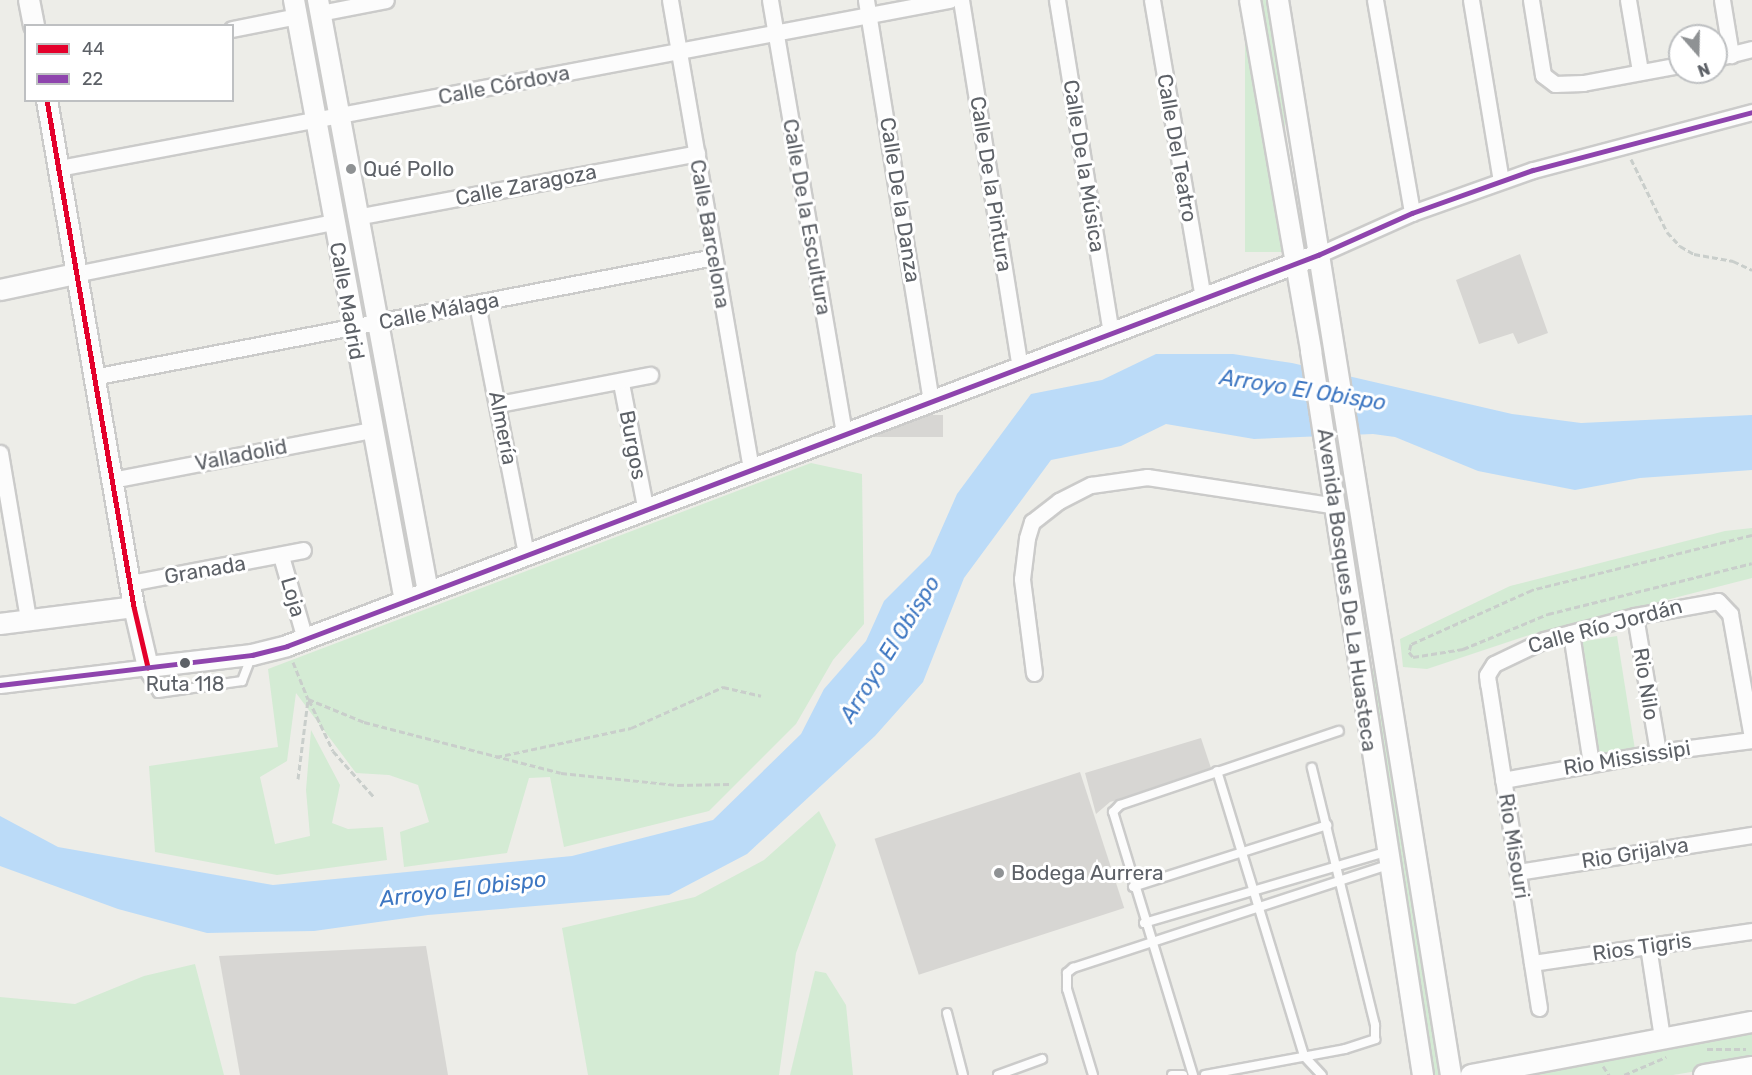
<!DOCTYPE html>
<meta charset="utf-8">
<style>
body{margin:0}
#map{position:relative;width:1752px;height:1075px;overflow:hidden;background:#edede8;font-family:Rubik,sans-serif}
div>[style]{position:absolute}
.green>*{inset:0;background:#d4ebd4;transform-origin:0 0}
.water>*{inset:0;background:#bbdbf8}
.building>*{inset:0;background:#d7d6d3;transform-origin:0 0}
.path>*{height:3px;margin-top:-1.5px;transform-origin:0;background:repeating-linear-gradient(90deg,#c9cecb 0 6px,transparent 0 9px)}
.roads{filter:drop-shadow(2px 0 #cbcbca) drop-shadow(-2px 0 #cbcbca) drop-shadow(0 2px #cbcbca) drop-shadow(0 -2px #cbcbca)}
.service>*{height:8px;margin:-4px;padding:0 4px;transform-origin:4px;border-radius:4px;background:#fcfcfc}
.minor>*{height:15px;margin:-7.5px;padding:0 7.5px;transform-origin:7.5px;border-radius:7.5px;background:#fcfcfc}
.tertiary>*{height:20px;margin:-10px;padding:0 10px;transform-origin:10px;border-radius:10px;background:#fcfcfc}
.bus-1>*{height:4.5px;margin:-2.25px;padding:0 2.25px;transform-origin:2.25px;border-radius:2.25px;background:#e4002b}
.bus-2>*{height:4.5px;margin:-2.25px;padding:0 2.25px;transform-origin:2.25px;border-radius:2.25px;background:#8e44ad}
.dots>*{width:16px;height:16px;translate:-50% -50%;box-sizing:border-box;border:3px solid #fff;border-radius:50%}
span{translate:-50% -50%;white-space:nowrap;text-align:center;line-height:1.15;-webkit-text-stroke:6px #fff;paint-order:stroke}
.bus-label{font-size:20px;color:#5d6167}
.street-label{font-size:21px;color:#5d6167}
.poi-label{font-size:21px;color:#5d6167}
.left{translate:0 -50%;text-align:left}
.water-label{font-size:22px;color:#3e77c2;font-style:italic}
.legend{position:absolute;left:24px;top:24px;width:210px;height:78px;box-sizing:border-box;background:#fff;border:2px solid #bec0c2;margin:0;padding:8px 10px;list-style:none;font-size:18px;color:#5d6167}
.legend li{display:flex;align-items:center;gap:12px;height:30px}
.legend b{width:30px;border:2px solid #bec0c2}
.north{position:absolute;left:1668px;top:24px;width:60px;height:60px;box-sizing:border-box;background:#fff;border:2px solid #bec0c2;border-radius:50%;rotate:160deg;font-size:16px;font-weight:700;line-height:24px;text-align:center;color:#5d6167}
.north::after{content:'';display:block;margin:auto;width:21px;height:27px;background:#8f9294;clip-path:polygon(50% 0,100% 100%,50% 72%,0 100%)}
</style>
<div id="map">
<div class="green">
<div style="left:1245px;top:0;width:40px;height:252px"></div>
<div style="clip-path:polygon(811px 463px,862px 474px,864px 624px,833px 660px,796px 724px,709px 811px,564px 847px,550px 777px,529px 778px,507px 853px,404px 867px,400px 832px,429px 822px,418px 785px,389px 775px,356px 773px,296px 693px,287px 761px,260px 777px,275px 844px,310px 836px,306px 790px,311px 730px,340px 785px,332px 823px,348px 829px,383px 827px,387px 860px,277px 875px,155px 852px,149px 766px,278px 747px,268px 669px)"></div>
<div style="clip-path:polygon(1752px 528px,1752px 578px,1526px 636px,1427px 669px,1403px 667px,1400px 639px,1510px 586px,1725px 531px)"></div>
<div style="left:1617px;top:636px;width:118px;height:43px;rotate:81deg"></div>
<div style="left:1396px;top:666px;width:414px;height:40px;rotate:81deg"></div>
<div style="clip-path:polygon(819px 811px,836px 845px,796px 953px,779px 1075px,588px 1075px,562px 928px,695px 897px,764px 860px)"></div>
<div style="clip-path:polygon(195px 964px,224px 1075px,0 1075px,0 997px,75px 1004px,144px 976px)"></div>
<div style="clip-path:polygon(815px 971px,826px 973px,846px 1005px,853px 1075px,790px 1075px)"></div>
<div style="clip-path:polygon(1752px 1029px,1752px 1062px,1673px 1075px,1464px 1075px)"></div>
</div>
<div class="water">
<div style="clip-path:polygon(1156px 354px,1233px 354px,1292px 363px,1512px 414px,1581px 423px,1752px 415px,1752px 470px,1640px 478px,1575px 490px,1478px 471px,1395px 437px,1373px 434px,1254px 439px,1166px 424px,1121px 446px,1051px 460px,964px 578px,923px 682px,875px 736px,747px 854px,669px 895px,428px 915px,314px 931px,207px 933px,118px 909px,0 866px,0 816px,58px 847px,273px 885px,572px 856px,713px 820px,801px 734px,824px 689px,866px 641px,884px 601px,930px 555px,957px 494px,1031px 394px,1102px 380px)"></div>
</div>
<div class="building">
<div style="clip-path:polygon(1520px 254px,1548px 333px,1518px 344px,1513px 333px,1479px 344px,1456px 280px)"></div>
<div style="left:943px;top:415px;width:22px;height:82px;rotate:90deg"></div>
<div style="clip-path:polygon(1201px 738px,1212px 771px,1110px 802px,1096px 814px,1085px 773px)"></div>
<div style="left:1080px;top:772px;width:143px;height:216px;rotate:72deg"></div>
<div style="clip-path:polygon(426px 946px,448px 1075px,240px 1075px,219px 956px)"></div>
</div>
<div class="path">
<div style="left:1631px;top:159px;width:81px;rotate:63.7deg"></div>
<div style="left:1667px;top:232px;width:19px;rotate:47deg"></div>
<div style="left:1680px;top:246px;width:16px;rotate:30deg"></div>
<div style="left:1694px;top:254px;width:40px;rotate:10deg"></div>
<div style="left:1733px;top:261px;width:21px;rotate:25deg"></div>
<div style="left:1752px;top:535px;width:227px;rotate:166deg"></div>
<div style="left:1532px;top:590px;width:133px;rotate:155.9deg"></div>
<div style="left:1411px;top:644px;width:8px;rotate:104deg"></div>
<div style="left:1409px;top:652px;width:6px;rotate:51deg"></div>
<div style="left:1413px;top:657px;width:51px;rotate:-9.1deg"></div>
<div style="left:1463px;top:649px;width:92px;rotate:-22.4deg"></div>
<div style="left:1548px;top:614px;width:210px;rotate:-14deg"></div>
<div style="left:293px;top:662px;width:40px;rotate:68deg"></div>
<div style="left:308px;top:699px;width:61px;rotate:22.3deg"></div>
<div style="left:364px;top:722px;width:203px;rotate:14.5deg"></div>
<div style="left:561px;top:773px;width:118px;rotate:5.9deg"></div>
<div style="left:678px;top:785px;width:52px;rotate:-1.1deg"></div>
<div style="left:309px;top:700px;width:56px;rotate:64.8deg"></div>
<div style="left:333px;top:751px;width:62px;rotate:48.3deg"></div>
<div style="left:496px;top:757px;width:138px;rotate:-12.1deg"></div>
<div style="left:631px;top:728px;width:101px;rotate:-24deg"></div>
<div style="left:723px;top:687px;width:39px;rotate:13deg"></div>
<div style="left:298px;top:779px;width:80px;rotate:-82.8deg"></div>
<div style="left:1707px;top:1049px;width:39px"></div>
<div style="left:1603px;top:1066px;width:11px;rotate:56deg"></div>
<div style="left:1624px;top:1075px;width:46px;rotate:-23.2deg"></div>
</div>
<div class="roads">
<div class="service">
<div style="left:143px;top:670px;width:27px;rotate:57deg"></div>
<div style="left:158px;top:693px;width:85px;rotate:-8.1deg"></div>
<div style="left:242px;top:681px;width:26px;rotate:-69deg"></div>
<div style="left:1217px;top:771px;width:298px;rotate:73deg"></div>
<div style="left:1304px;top:1056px;width:26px;rotate:47deg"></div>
<div style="left:1133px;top:887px;width:204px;rotate:-17.7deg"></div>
<div style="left:1144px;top:923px;width:252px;rotate:-16.4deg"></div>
<div style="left:947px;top:1013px;width:64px;rotate:75.5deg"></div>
<div style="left:998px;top:1075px;width:47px;rotate:-20deg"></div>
<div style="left:1093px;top:1075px;width:90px;rotate:-106.8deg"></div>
<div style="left:1067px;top:989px;width:16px;rotate:-90deg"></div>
<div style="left:1067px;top:973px;width:8px;rotate:-40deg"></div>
<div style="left:1073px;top:968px;width:331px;rotate:-18.1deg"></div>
<div style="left:1172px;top:1075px;width:11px"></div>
<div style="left:1193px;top:1075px;width:275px;rotate:-106.9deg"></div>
<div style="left:1113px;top:812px;width:10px;rotate:-45deg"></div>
<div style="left:1120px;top:805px;width:231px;rotate:-18.7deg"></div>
<div style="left:1205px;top:1075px;width:142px;rotate:-10.5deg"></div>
<div style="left:1345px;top:1049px;width:32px;rotate:-18deg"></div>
<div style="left:1375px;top:1039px;width:14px;rotate:-90deg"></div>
<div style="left:1375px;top:1025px;width:265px;rotate:-103.8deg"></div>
</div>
<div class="minor">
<div style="left:670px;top:0;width:475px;rotate:80.2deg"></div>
<div style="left:770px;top:0;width:441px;rotate:80.3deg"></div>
<div style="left:866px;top:0;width:405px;rotate:80.8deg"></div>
<div style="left:961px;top:0;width:372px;rotate:80.9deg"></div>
<div style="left:1057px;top:0;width:336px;rotate:80.8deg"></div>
<div style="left:1152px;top:0;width:301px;rotate:80.3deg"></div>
<div style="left:1375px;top:0;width:216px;rotate:80.1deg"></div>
<div style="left:1471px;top:0;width:183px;rotate:80.6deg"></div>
<div style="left:1531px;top:0;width:76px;rotate:80.9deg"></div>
<div style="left:1543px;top:75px;width:15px;rotate:37deg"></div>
<div style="left:1555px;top:84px;width:28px;rotate:-2deg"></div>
<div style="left:1583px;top:83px;width:99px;rotate:-10.5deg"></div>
<div style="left:1628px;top:0;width:72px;rotate:80.4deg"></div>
<div style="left:1722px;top:0;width:56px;rotate:80.7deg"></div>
<div style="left:320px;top:13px;width:67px;rotate:-11.1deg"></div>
<div style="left:232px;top:29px;width:66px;rotate:-11.3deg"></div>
<div style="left:1716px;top:58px;width:37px;rotate:-14deg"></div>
<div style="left:59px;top:168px;width:906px;rotate:-10.69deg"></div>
<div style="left:356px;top:217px;width:347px;rotate:-10.6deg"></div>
<div style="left:1318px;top:255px;width:103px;rotate:-24.1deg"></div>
<div style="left:1412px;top:213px;width:128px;rotate:-19.6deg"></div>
<div style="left:1533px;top:170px;width:227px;rotate:-14.8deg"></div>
<div style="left:75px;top:274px;width:262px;rotate:-11.4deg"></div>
<div style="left:477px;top:304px;width:254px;rotate:78.9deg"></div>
<div style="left:93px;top:377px;width:632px;rotate:-10.94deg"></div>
<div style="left:621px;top:383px;width:126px;rotate:79deg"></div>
<div style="left:499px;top:404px;width:154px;rotate:-10.9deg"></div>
<div style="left:0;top:453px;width:168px;rotate:80.4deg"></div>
<div style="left:112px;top:480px;width:264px;rotate:-10.9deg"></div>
<div style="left:281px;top:556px;width:86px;rotate:73.9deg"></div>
<div style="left:130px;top:583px;width:176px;rotate:-10.8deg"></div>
<div style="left:1635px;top:616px;width:138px;rotate:80.4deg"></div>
<div style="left:1571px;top:633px;width:132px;rotate:81.3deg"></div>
<div style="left:1034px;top:673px;width:95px;rotate:-97.3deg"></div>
<div style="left:1022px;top:579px;width:41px;rotate:-83deg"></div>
<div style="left:1027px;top:538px;width:17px;rotate:-73deg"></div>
<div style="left:1032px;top:522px;width:34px;rotate:-38deg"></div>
<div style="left:1059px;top:501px;width:36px;rotate:-27deg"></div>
<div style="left:1091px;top:485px;width:57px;rotate:-8.1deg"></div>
<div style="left:1147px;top:477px;width:191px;rotate:8.7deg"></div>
<div style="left:0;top:685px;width:149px;rotate:-6.9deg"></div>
<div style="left:1503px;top:780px;width:158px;rotate:-10.2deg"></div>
<div style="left:1658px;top:752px;width:95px;rotate:-7.3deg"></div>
<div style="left:1518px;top:872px;width:237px;rotate:-9deg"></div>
<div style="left:1648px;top:946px;width:92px;rotate:81.3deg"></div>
<div style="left:1532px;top:963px;width:222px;rotate:-8.3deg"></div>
<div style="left:1539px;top:1008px;width:328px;rotate:-98.9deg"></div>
<div style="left:1488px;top:684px;width:9px;rotate:-96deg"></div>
<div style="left:1487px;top:675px;width:13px;rotate:-58deg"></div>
<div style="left:1494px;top:664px;width:55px;rotate:-25.6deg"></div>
<div style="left:1544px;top:640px;width:94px;rotate:-14.8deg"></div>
<div style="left:1635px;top:616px;width:84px;rotate:-10.2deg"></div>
<div style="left:1718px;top:601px;width:18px;rotate:47deg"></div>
<div style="left:1730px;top:614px;width:125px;rotate:79.9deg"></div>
</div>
<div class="tertiary">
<div style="left:29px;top:0;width:26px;rotate:79deg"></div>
<div style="left:294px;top:0;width:611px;rotate:79.54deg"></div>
<div style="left:318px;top:0;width:602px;rotate:79.47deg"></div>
<div style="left:1250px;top:0;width:356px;rotate:80.1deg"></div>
<div style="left:1311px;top:351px;width:733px;rotate:81.21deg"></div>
<div style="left:1278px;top:0;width:1089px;rotate:80.86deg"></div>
<div style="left:47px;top:100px;width:514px;rotate:80.26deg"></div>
<div style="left:134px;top:607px;width:62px;rotate:76.9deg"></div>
<div style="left:148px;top:667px;width:105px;rotate:-6.6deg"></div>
<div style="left:252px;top:655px;width:36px;rotate:-14deg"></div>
<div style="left:287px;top:646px;width:1103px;rotate:-20.77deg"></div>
<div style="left:0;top:290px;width:77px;rotate:-12deg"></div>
<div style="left:0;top:624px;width:135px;rotate:-7.2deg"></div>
<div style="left:1471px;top:1075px;width:286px;rotate:-10.7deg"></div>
<div style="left:1704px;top:1075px;width:49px;rotate:-9.5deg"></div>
</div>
</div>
<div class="bus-1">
<div style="left:47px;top:100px;width:514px;rotate:80.26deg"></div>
<div style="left:134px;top:607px;width:62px;rotate:76.9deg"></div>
</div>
<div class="bus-2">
<div style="left:0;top:685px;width:254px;rotate:-6.8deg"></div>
<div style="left:252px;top:655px;width:36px;rotate:-14deg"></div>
<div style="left:287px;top:646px;width:1103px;rotate:-20.77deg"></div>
<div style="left:1318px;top:255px;width:103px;rotate:-24.1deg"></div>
<div style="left:1412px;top:213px;width:128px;rotate:-19.6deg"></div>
<div style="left:1533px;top:170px;width:227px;rotate:-14.8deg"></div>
</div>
<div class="dots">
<div style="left:351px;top:169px;background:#8f9294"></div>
<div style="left:185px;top:663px;background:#5d6167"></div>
<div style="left:999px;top:873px;background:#8f9294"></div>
</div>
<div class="bus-label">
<span style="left:185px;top:684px">Ruta 118</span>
</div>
<div class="street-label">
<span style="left:504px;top:85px;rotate:-11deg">Calle Córdova</span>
<span style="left:1177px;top:148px;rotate:80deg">Calle Del Teatro</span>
<span style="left:1084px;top:166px;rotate:81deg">Calle De la Música</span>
<span style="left:991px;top:184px;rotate:81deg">Calle De la Pintura</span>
<span style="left:526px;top:185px;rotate:-11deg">Calle Zaragoza</span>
<span style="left:900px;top:200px;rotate:81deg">Calle De la Danza</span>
<span style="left:807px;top:217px;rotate:80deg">Calle De la Escultura</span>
<span style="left:710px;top:234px;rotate:80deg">Calle Barcelona</span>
<span style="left:347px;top:301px;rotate:80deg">Calle Madrid</span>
<span style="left:439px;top:311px;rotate:-11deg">Calle Málaga</span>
<span style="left:503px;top:428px;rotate:79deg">Almería</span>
<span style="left:633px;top:445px;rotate:79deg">Burgos</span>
<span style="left:241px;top:455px;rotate:-11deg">Valladolid</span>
<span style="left:205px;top:570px;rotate:-10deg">Granada</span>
<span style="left:1347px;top:590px;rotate:82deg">Avenida Bosques De La Huasteca</span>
<span style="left:293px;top:597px;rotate:74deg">Loja</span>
<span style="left:1605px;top:626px;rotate:-15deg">Calle Río Jordán</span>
<span style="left:1646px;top:684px;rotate:81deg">Rio Nilo</span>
<span style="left:1627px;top:758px;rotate:-9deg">Rio Mississipi</span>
<span style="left:1514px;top:846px;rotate:81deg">Rio Misouri</span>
<span style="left:1635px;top:853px;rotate:-9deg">Rio Grijalva</span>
<span style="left:1642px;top:947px;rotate:-8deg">Rios Tigris</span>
</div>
<div class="poi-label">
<span class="left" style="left:363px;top:169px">Qué Pollo</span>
<span class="left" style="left:1011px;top:873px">Bodega Aurrera</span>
</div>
<div class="water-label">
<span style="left:1303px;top:390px;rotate:9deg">Arroyo El Obispo</span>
<span style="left:890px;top:649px;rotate:-58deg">Arroyo El Obispo</span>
<span style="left:463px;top:889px;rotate:-7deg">Arroyo El Obispo</span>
</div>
<ul class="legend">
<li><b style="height:8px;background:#e4002b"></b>44</li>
<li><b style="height:8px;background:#8e44ad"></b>22</li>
</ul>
<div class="north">N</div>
</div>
